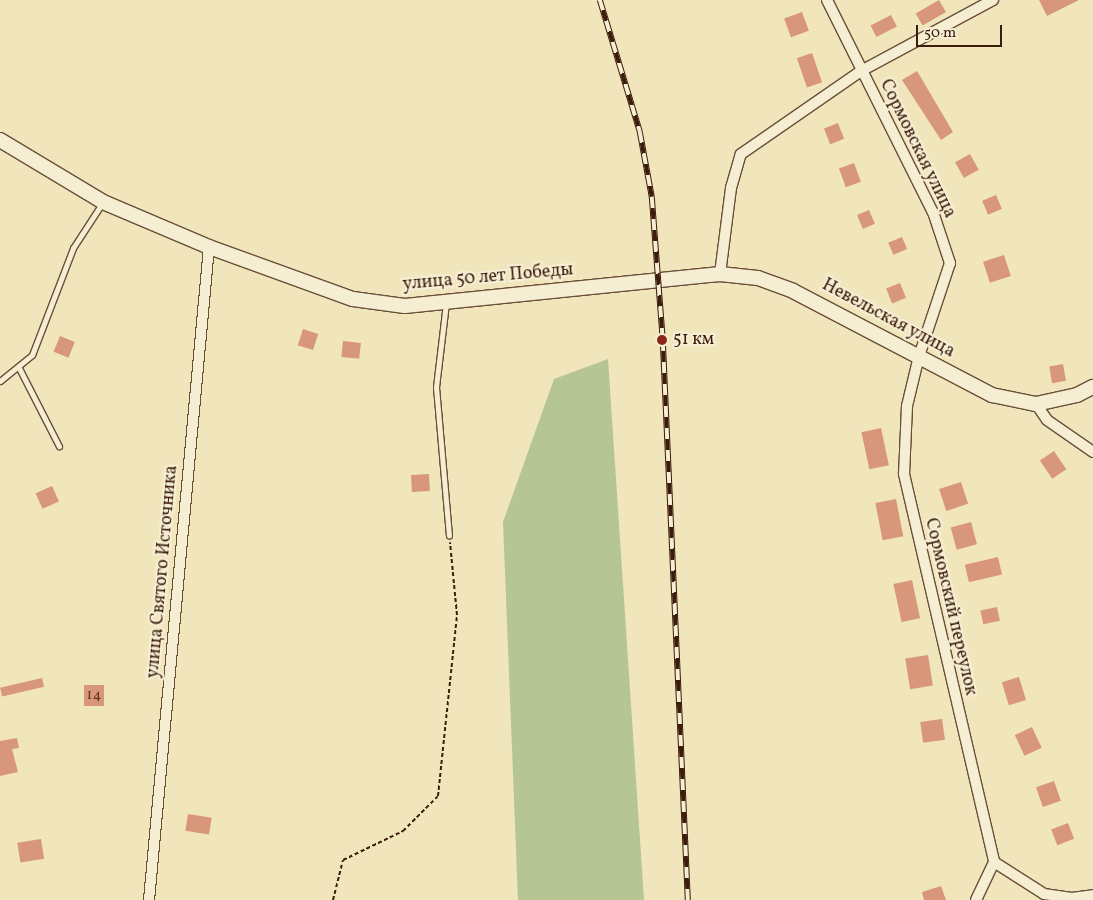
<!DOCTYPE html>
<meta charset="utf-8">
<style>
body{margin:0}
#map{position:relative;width:1093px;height:900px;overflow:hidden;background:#f1e5bc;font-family:Vollkorn,serif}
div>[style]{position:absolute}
.green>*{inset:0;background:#b6c594}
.building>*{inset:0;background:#d8967b;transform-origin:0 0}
.path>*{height:2px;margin-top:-1px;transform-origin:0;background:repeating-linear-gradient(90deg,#3c1c0c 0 4px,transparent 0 6.5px)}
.roads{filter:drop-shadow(1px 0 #694e38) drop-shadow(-1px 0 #694e38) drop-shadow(0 1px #694e38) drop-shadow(0 -1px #694e38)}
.lane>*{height:5px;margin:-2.5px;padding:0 2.5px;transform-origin:2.5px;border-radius:2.5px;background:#f6eed3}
.street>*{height:10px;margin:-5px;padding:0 5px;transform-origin:5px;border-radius:5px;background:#f6eed3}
.secondary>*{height:14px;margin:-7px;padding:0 7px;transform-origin:7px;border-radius:7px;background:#f6eed3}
.rail>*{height:5.5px;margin-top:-2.75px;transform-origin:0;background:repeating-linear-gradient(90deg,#f6eed3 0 11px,#3c1c0c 0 22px);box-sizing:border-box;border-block:1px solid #3c1c0c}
.dots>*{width:14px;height:14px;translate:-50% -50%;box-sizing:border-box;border:2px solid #f6eed3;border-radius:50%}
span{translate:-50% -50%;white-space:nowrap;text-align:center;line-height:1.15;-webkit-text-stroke:4.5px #f6eed3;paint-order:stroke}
.number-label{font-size:15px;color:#633a28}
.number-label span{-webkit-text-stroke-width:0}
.street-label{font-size:18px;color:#3c1c0c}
.poi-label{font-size:18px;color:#3c1c0c}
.left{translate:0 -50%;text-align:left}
.scale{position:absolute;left:916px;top:25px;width:86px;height:22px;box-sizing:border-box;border:2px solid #3c1c0c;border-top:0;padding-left:6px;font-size:15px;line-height:18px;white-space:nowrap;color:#3c1c0c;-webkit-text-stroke:4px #f6eed3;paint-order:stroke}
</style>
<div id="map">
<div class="green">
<div style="clip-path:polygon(608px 359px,644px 900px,518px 900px,503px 522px,554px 379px)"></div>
</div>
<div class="building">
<div style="left:939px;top:0;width:14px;height:27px;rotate:60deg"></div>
<div style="clip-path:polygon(1039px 0,1079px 0,1047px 16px)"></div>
<div style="left:802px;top:12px;width:20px;height:19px;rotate:70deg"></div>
<div style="left:891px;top:15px;width:13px;height:23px;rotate:63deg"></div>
<div style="left:812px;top:53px;width:31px;height:16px;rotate:71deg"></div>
<div style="clip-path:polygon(917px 71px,953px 132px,941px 140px,902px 80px)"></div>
<div style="left:838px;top:123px;width:17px;height:15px;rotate:69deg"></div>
<div style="left:970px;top:154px;width:18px;height:17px;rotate:61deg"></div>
<div style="left:854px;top:163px;width:20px;height:16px;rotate:70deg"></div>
<div style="left:996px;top:195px;width:15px;height:15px;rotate:67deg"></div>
<div style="left:869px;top:210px;width:15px;height:13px;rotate:67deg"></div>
<div style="left:902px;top:237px;width:13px;height:15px;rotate:67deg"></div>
<div style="left:1004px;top:255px;width:22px;height:22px;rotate:72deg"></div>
<div style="left:900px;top:283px;width:16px;height:15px;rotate:68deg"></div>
<div style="left:303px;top:329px;width:16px;height:17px;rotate:18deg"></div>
<div style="left:60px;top:336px;width:16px;height:17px;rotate:22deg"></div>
<div style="left:343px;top:341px;width:18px;height:16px;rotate:6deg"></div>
<div style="left:1063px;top:364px;width:17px;height:14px;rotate:80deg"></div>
<div style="left:881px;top:428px;width:38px;height:20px;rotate:78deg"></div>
<div style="left:1054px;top:451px;width:22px;height:17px;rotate:56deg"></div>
<div style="left:429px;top:474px;width:17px;height:18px;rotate:87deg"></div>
<div style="left:961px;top:482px;width:23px;height:23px;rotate:72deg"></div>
<div style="left:52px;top:486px;width:17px;height:18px;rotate:66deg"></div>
<div style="left:896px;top:499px;width:38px;height:21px;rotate:79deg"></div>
<div style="left:971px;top:522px;width:23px;height:21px;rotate:75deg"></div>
<div style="left:998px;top:557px;width:18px;height:34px;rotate:77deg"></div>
<div style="left:912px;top:580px;width:39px;height:19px;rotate:78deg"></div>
<div style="left:997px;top:607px;width:14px;height:17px;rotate:78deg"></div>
<div style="left:928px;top:655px;width:31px;height:23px;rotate:81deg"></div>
<div style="left:1019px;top:677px;width:24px;height:18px;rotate:73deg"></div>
<div style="left:42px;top:678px;width:9px;height:43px;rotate:77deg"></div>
<div style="left:84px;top:685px;width:20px;height:21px"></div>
<div style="left:942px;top:719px;width:21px;height:22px;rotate:82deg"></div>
<div style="left:1032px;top:727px;width:23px;height:19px;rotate:65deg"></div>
<div style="clip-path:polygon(17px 738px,19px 748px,12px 749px,18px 772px,0 776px,0 741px)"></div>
<div style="left:1054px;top:781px;width:21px;height:19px;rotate:71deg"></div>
<div style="left:188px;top:814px;width:24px;height:17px;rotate:9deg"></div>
<div style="left:1068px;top:823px;width:17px;height:18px;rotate:69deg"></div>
<div style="left:41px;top:839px;width:20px;height:24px;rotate:81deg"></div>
<div style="clip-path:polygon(941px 886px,946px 900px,924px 900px,922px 892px)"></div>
</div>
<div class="path">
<div style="left:333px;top:900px;width:41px;rotate:-76deg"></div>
<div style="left:343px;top:860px;width:67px;rotate:-25.8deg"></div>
<div style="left:403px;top:831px;width:49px;rotate:-45deg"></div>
<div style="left:438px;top:796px;width:182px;rotate:-84deg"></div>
<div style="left:457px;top:615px;width:73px;rotate:-95.5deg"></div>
</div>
<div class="roads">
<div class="lane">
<div style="left:446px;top:303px;width:85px;rotate:96.8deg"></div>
<div style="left:436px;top:387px;width:149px;rotate:85deg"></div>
<div style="left:19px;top:368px;width:88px;rotate:62.9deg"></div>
<div style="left:0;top:381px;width:41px;rotate:-39.1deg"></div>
<div style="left:32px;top:355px;width:115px;rotate:-69deg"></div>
<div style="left:73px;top:248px;width:55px;rotate:-56.9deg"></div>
</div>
<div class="street">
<div style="left:827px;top:0;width:240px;rotate:63.5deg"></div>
<div style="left:934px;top:215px;width:51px;rotate:71.6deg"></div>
<div style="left:950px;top:263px;width:98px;rotate:108.4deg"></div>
<div style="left:919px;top:356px;width:51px;rotate:103.5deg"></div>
<div style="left:907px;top:406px;width:68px;rotate:92.5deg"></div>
<div style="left:904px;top:474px;width:398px;rotate:76.9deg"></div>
<div style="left:720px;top:274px;width:87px;rotate:-82.7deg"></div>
<div style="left:731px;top:188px;width:35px;rotate:-74deg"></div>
<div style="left:741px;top:154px;width:146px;rotate:-34.7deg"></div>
<div style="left:861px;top:71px;width:150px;rotate:-28.3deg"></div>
<div style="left:1036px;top:404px;width:19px;rotate:55deg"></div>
<div style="left:1047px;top:420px;width:56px;rotate:34.8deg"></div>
<div style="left:994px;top:862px;width:59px;rotate:32.6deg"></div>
<div style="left:1044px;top:894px;width:28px;rotate:8deg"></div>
<div style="left:1072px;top:898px;width:21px;rotate:-8deg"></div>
<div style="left:149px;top:900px;width:656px;rotate:-84.75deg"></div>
<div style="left:976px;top:900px;width:42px;rotate:-64.7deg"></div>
</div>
<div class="secondary">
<div style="left:0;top:140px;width:120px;rotate:31deg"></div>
<div style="left:103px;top:202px;width:115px;rotate:23deg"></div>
<div style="left:209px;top:247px;width:153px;rotate:19.9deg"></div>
<div style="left:353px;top:299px;width:52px;rotate:7.7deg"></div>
<div style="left:405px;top:306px;width:317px;rotate:-5.8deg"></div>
<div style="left:720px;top:274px;width:38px;rotate:6deg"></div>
<div style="left:758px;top:278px;width:37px;rotate:20deg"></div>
<div style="left:793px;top:291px;width:225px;rotate:27.6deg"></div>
<div style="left:992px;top:395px;width:45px;rotate:11.6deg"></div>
<div style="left:1036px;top:404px;width:42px;rotate:-12.4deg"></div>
<div style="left:1077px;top:395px;width:18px;rotate:-27deg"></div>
</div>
</div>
<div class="rail">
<div style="left:600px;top:0;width:138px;rotate:73.1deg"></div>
<div style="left:640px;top:132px;width:66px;rotate:79.5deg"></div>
<div style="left:652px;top:197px;width:143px;rotate:85.6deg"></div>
<div style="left:663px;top:340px;width:561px;rotate:87.44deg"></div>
</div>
<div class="dots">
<div style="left:662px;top:340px;background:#8f2418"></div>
</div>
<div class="number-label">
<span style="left:94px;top:696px">14</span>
</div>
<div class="street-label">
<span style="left:917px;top:149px;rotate:64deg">Сормовская улица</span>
<span style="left:488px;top:278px;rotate:-5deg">улица 50 лет Победы</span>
<span style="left:888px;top:319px;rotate:28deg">Невельская улица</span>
<span style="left:163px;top:572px;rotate:-85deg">улица Святого Источника</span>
<span style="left:950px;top:607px;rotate:77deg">Сормовский переулок</span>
</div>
<div class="poi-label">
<span class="left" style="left:673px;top:340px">51 км</span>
</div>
<div class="scale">50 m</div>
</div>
